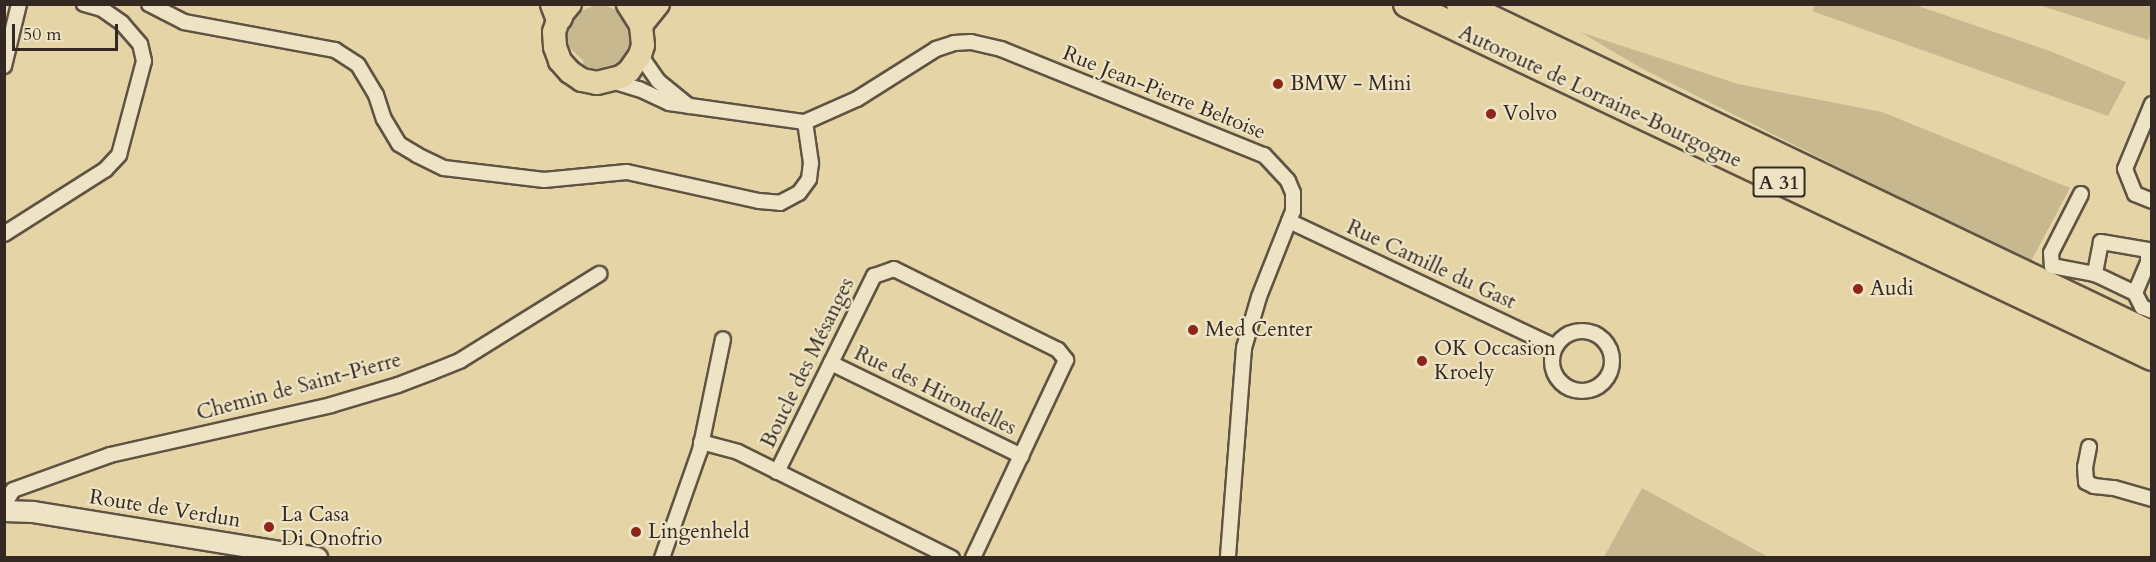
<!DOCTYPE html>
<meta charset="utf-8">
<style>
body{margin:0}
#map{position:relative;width:2156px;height:562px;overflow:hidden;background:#e5d5a6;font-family:Cardo,serif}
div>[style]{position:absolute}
.green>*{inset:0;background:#c7b890}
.roads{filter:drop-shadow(2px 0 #605343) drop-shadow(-2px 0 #605343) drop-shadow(0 2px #605343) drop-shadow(0 -2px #605343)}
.minor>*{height:14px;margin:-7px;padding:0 7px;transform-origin:7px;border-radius:7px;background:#eee4c5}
.minor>.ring{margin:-7px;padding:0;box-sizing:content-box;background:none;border:14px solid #eee4c5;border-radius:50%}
.secondary>*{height:20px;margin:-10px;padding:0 10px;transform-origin:10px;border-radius:10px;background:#eee4c5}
.primary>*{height:22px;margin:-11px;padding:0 11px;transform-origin:11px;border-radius:11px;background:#e5d5a6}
.motorway>*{height:26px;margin:-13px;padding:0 13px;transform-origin:13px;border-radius:13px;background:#e5d5a6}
.dots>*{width:16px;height:16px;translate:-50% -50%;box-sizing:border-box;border:3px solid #eee4c5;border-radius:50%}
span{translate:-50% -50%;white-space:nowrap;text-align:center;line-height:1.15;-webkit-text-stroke:4.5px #eee4c5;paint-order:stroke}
.shield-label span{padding:2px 4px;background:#eee4c5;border:2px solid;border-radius:4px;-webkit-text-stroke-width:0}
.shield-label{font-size:20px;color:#342822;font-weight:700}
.poi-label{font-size:21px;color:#342822}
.left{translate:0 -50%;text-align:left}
.street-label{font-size:21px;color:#342822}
.frame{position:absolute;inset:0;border:6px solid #342822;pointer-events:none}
.scale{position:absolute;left:12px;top:24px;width:106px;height:27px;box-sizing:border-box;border:3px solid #342822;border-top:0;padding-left:8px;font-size:18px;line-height:21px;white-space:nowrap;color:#342822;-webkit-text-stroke:4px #eee4c5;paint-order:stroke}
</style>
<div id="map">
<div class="green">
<div style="clip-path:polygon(1815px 5px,1915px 5px,2047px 50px,2126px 82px,2108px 116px,1812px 11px)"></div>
<div style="clip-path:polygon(2039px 5px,2151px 5px,2151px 34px,2148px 40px)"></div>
<div style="clip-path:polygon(593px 6px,606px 6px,617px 10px,626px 18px,632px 29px,634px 43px,626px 62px,607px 73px,584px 70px,583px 60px,566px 45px,570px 22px,577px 13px)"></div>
<div style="clip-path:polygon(1580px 32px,1738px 84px,1882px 112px,2070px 188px,2030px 263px,1641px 68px)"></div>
<div style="clip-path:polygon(1642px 488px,1768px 557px,1604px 557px)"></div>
</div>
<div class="roads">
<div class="minor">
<div style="left:149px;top:4px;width:39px;rotate:27deg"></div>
<div style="left:184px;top:22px;width:154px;rotate:10.5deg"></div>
<div style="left:335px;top:50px;width:27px;rotate:33deg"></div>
<div style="left:358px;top:65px;width:35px;rotate:59deg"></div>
<div style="left:376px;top:95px;width:25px;rotate:72deg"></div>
<div style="left:384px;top:119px;width:29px;rotate:59deg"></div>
<div style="left:399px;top:144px;width:21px;rotate:31deg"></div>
<div style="left:417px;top:155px;width:30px;rotate:26deg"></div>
<div style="left:444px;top:168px;width:101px;rotate:6.8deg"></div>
<div style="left:544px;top:180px;width:83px;rotate:-5.5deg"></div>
<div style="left:627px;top:172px;width:135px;rotate:12.4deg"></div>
<div style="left:759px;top:201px;width:21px;rotate:5deg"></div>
<div style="left:780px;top:203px;width:21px;rotate:-28deg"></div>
<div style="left:799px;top:193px;width:17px;rotate:-54deg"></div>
<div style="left:809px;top:179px;width:16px;rotate:-83deg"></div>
<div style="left:811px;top:163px;width:41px;rotate:-98.3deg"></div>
<div style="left:640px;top:55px;width:32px;rotate:55deg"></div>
<div style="left:658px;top:81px;width:40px;rotate:39deg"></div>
<div style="left:4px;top:66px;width:64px;rotate:-76.4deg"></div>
<div style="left:612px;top:81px;width:28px;rotate:17deg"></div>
<div style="left:639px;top:89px;width:33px;rotate:25deg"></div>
<div style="left:669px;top:103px;width:137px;rotate:8deg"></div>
<div style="left:805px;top:122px;width:57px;rotate:-23.9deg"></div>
<div style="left:857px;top:99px;width:93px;rotate:-32.3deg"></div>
<div style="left:936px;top:49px;width:19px;rotate:-18deg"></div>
<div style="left:954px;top:43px;width:17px;rotate:-3deg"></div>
<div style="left:971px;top:42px;width:31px;rotate:13deg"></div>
<div style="left:1001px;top:49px;width:284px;rotate:22deg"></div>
<div style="left:1264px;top:155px;width:35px;rotate:47deg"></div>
<div style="left:1288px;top:181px;width:13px;rotate:67deg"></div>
<div style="left:1293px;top:193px;width:18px;rotate:90deg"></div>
<div style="left:1293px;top:211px;width:92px;rotate:111.6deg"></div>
<div style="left:1259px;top:297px;width:53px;rotate:106.4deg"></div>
<div style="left:1244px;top:348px;width:211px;rotate:94.4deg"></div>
<div style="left:2152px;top:104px;width:70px;rotate:112.6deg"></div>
<div style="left:2125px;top:169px;width:27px;rotate:68deg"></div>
<div style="left:2135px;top:194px;width:18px;rotate:22deg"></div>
<div style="left:2081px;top:194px;width:66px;rotate:117deg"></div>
<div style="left:2051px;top:253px;width:13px;rotate:86deg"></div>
<div style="left:2052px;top:266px;width:44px;rotate:10.5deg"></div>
<div style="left:1289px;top:221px;width:294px;rotate:25.3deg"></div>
<div style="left:4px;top:234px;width:120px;rotate:-32.4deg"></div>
<div style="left:105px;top:170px;width:21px;rotate:-47deg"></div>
<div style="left:119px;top:155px;width:97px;rotate:-75.1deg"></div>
<div style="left:144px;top:61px;width:17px;rotate:-103deg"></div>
<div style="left:140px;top:44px;width:28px;rotate:-131deg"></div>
<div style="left:122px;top:23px;width:24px;rotate:-145deg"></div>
<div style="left:102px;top:9px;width:19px;rotate:-164deg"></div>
<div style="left:2135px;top:293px;width:33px;rotate:-67deg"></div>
<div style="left:2148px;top:263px;width:13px;rotate:-90deg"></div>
<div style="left:2148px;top:250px;width:48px;rotate:-170.3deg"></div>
<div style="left:2101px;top:242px;width:33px;rotate:101deg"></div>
<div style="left:2095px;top:274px;width:44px;rotate:25.4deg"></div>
<div style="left:2135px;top:293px;width:16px;rotate:63deg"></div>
<div style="left:2142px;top:307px;width:11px;rotate:22deg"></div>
<div class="ring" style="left:1552px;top:331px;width:46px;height:46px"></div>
<div style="left:831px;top:363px;width:212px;rotate:26deg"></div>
<div style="left:701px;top:442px;width:38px;rotate:15deg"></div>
<div style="left:738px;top:452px;width:239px;rotate:26.4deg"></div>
<div style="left:2089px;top:447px;width:20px;rotate:101deg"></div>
<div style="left:2085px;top:467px;width:15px;rotate:86deg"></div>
<div style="left:2086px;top:482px;width:9px;rotate:27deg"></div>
<div style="left:2094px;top:486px;width:20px;rotate:6deg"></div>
<div style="left:2114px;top:488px;width:40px;rotate:16deg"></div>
<div style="left:777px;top:472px;width:219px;rotate:-63.7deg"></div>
<div style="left:874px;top:276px;width:21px;rotate:-19deg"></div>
<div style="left:894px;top:269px;width:183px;rotate:26.3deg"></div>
<div style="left:1058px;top:350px;width:13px;rotate:51deg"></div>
<div style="left:1066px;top:360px;width:219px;rotate:115.2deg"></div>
<div style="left:5px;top:511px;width:8px;rotate:-90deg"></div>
<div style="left:5px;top:503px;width:15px;rotate:-58deg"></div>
<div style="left:13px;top:490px;width:103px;rotate:-19.8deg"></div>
<div style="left:110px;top:455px;width:227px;rotate:-12.7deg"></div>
<div style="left:331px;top:405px;width:70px;rotate:-16.6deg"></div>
<div style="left:398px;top:385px;width:36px;rotate:-21deg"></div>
<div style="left:432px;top:372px;width:31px;rotate:-22deg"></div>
<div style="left:461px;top:360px;width:163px;rotate:-31.9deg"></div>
<div style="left:662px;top:558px;width:114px;rotate:-70.6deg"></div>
<div style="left:700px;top:450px;width:113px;rotate:-78.3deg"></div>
</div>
<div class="secondary">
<div style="left:4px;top:511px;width:29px;rotate:2deg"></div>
<div style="left:33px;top:512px;width:288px;rotate:9.2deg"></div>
</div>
<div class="primary">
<div style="left:570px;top:4px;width:17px;rotate:130deg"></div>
<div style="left:559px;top:17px;width:16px;rotate:108deg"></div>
<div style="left:554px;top:32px;width:15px;rotate:86deg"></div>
<div style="left:555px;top:47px;width:15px;rotate:70deg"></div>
<div style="left:560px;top:61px;width:15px;rotate:48deg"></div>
<div style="left:570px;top:72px;width:14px;rotate:34deg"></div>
<div style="left:582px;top:80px;width:15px;rotate:11deg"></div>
<div style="left:597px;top:83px;width:25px;rotate:-14deg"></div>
<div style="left:621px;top:77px;width:10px;rotate:-37deg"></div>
<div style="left:629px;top:71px;width:19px;rotate:-55deg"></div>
<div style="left:640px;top:55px;width:10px;rotate:-73deg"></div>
<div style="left:643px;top:45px;width:20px;rotate:-96deg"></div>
<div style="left:641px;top:25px;width:25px;rotate:-122deg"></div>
<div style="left:641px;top:25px;width:27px;rotate:-51deg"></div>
</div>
<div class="motorway">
<div style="left:554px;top:4px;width:14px;rotate:69deg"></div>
<div style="left:1407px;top:4px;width:824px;rotate:25.35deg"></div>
<div style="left:1460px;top:4px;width:767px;rotate:25.56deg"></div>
</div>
</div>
<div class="dots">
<div style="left:1278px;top:84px;background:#8f2418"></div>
<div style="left:1491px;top:114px;background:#8f2418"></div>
<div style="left:1858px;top:289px;background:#8f2418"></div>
<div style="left:1193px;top:330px;background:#8f2418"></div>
<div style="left:1422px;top:361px;background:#8f2418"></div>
<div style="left:269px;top:527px;background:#8f2418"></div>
<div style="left:636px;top:532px;background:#8f2418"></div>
</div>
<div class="shield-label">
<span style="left:1779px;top:182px">A 31</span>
</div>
<div class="poi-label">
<span class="left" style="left:1290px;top:84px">BMW - Mini</span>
<span class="left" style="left:1503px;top:114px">Volvo</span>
<span class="left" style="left:1870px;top:289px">Audi</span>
<span class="left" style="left:1205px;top:330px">Med Center</span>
<span class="left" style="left:1434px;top:361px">OK Occasion<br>Kroely</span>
<span class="left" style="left:281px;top:527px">La Casa<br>Di Onofrio</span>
<span class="left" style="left:648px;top:532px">Lingenheld</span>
</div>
<div class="street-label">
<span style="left:1164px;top:93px;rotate:22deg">Rue Jean-Pierre Beltoise</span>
<span style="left:1600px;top:97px;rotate:25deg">Autoroute de Lorraine-Bourgogne</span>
<span style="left:1431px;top:265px;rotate:25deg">Rue Camille du Gast</span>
<span style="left:808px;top:363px;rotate:-64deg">Boucle des Mésanges</span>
<span style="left:299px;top:387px;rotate:-15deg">Chemin de Saint-Pierre</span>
<span style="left:935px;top:391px;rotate:26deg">Rue des Hirondelles</span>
<span style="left:165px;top:509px;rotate:9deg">Route de Verdun</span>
</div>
<div class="frame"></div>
<div class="scale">50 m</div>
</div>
